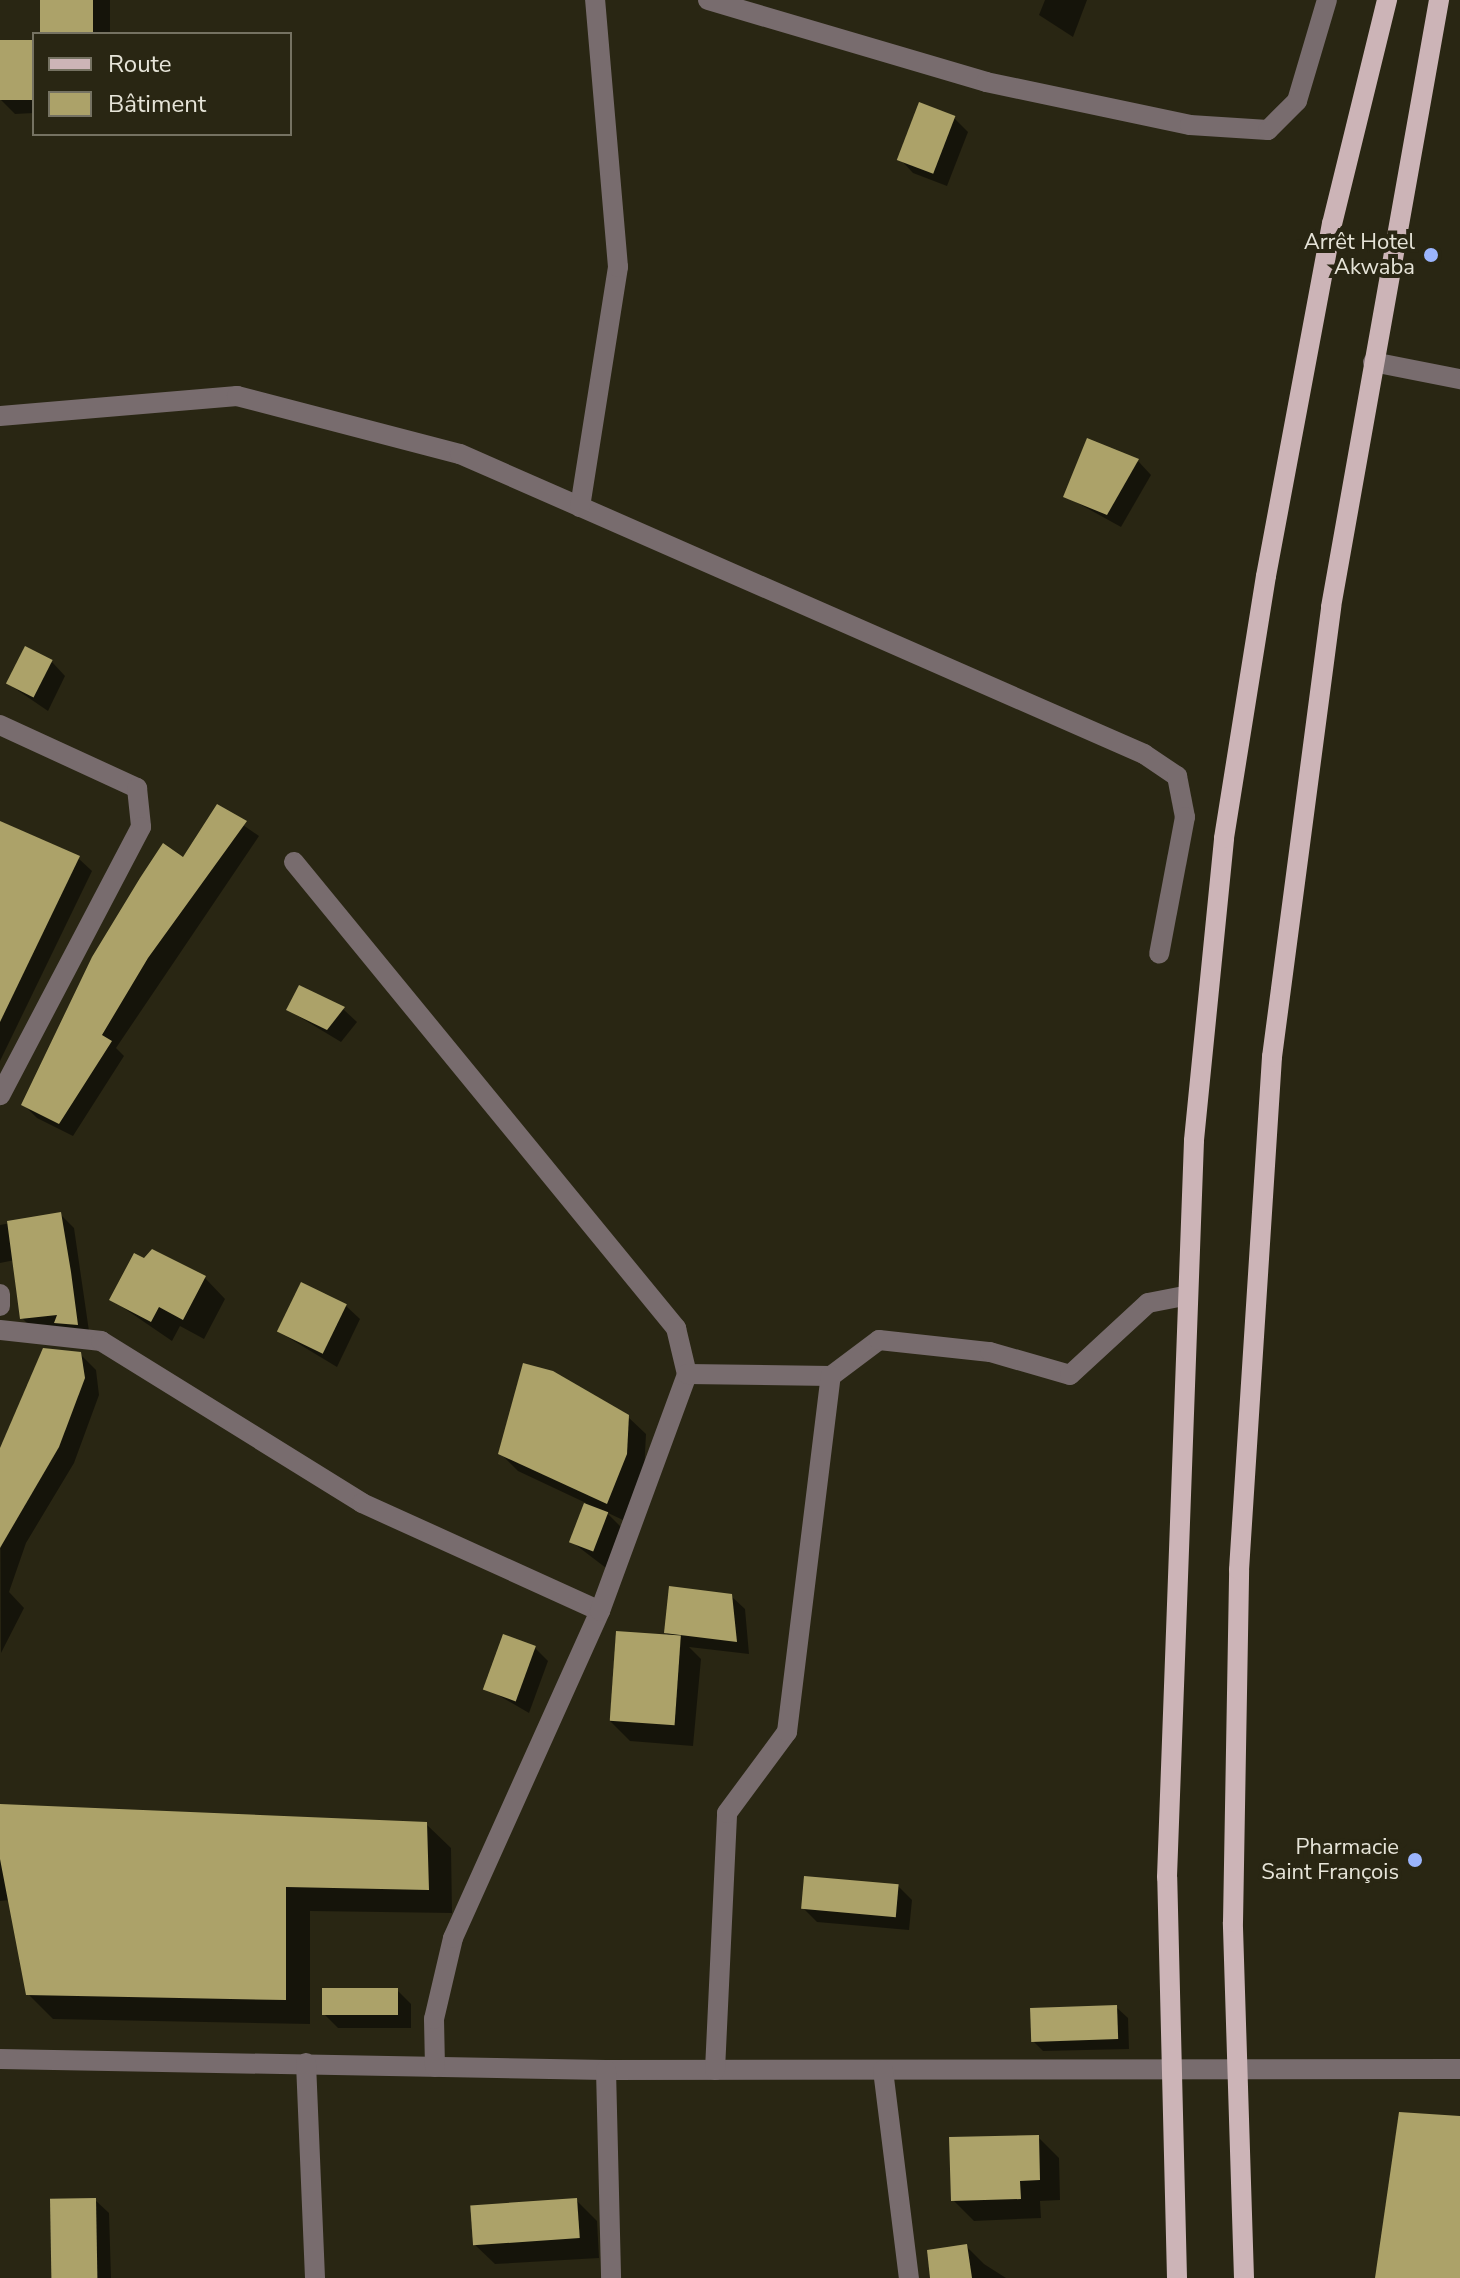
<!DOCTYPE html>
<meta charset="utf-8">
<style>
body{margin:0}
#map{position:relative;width:1460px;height:2278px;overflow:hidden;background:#292613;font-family:"Nunito Sans",sans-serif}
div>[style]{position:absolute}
.shadow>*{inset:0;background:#0007;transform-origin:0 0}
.building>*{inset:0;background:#aca269;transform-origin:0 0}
.minor>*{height:20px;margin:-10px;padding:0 10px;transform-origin:10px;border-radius:10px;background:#786c6e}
.major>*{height:20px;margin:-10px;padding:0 10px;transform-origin:10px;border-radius:10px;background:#ccb4b7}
.dots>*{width:22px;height:22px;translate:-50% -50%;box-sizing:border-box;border:4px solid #292613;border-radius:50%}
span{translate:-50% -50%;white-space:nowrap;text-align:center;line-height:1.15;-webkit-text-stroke:8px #292613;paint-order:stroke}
.poi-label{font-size:22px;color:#e6e4d8}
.right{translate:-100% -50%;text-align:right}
.legend{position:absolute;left:32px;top:32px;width:260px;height:104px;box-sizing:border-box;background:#292613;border:2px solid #757262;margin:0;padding:10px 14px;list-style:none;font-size:24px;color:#e6e4d8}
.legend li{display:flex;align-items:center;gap:16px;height:40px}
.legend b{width:40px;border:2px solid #757262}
</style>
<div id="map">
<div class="shadow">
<div style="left:42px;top:0;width:68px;height:34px"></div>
<div style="clip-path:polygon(1045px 0,1087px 0,1073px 37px,1039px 15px)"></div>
<div style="clip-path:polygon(34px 42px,34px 113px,15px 114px,1px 100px,0 45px)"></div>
<div style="clip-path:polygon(954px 118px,968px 132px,947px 186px,913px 173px,900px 159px)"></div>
<div style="clip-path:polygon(1138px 461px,1151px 475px,1121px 527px,1065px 496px)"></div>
<div style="clip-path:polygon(52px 662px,65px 676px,48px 711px,7px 683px)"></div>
<div style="clip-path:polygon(217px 807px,259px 836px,116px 1048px,124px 1056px,73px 1136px,37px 1118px,24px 1105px)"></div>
<div style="clip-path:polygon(0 823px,78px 858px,92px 871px,0 1061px)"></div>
<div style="clip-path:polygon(343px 1009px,357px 1022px,341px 1042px,288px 1010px)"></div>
<div style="clip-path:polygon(60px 1214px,74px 1228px,90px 1338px,36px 1332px,22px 1318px,15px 1260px,0 1263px,0 1225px)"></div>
<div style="clip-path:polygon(205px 1278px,225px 1299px,204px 1339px,180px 1326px,172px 1341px,112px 1300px)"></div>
<div style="clip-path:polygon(346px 1306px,360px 1319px,337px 1367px,279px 1332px)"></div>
<div style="clip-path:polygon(80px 1354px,96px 1370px,99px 1395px,74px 1463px,26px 1543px,9px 1592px,24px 1608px,1px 1653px,0 1452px)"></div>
<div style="clip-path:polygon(627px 1416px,646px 1434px,644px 1473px,625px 1521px,606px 1512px,621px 1527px,606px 1568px,572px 1542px,586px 1503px,518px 1471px,500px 1453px)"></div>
<div style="clip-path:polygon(731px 1596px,745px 1609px,749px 1654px,689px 1647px,701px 1659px,693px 1746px,630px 1741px,609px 1720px,671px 1638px,666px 1633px)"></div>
<div style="clip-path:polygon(535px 1648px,548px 1661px,529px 1713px,486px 1688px)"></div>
<div style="clip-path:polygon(0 1806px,426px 1824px,451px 1848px,452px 1913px,310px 1911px,310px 2024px,53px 2019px,28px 1994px,10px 1900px,0 1901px)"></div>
<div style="clip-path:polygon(898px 1886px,912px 1900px,909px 1930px,817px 1922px,803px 1908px)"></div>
<div style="clip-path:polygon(397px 1990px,411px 2004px,411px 2028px,338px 2028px,324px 2014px)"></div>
<div style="clip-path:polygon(1116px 2007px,1128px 2018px,1129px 2049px,1043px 2051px,1032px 2040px)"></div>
<div style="clip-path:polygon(1038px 2137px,1059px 2158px,1060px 2200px,1040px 2201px,1041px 2218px,974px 2221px,953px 2200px)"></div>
<div style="clip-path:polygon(95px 2200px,109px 2213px,111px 2278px,55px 2278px)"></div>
<div style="clip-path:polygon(576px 2200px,597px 2221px,599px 2258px,495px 2264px,474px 2244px)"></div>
<div style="clip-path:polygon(966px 2246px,984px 2264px,1006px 2278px,932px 2278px)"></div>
</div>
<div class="building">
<div style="left:40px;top:0;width:53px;height:34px"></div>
<div style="left:34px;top:40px;width:60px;height:34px;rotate:90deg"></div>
<div style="left:919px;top:102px;width:39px;height:62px;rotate:21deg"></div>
<div style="clip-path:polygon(1087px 438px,1139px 459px,1107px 515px,1063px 497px)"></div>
<div style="left:25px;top:646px;width:31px;height:42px;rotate:27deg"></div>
<div style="clip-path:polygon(217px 804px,247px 821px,148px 958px,102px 1035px,112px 1041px,59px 1124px,21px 1105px,92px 957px,140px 878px,163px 843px,183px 857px)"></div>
<div style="clip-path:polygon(0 821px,80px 856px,0 1022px)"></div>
<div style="clip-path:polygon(299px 985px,345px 1007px,327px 1030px,286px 1010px)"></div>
<div style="clip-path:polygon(61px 1212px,71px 1272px,78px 1325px,54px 1323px,57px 1315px,20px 1319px,7px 1221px)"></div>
<div style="clip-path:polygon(152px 1249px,206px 1276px,183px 1320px,159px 1307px,151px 1322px,109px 1300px,134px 1253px,144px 1258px)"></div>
<div style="left:301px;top:1282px;width:51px;height:55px;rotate:26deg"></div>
<div style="clip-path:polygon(43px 1348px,81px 1352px,85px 1378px,59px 1447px,0 1548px,0 1448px)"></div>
<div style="clip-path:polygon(523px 1363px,553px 1371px,629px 1415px,627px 1454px,607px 1504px,498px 1454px)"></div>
<div style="left:584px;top:1503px;width:26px;height:42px;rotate:21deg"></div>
<div style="clip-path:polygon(669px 1586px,732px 1594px,737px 1642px,664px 1633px)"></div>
<div style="left:616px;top:1631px;width:65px;height:90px;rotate:4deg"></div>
<div style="left:503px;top:1634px;width:35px;height:59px;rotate:20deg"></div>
<div style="clip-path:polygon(0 1804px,427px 1822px,429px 1890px,286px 1887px,286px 2000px,26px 1995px,0 1859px)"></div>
<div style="left:804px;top:1876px;width:95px;height:33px;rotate:5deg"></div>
<div style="left:322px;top:1988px;width:76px;height:27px"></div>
<div style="left:1117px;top:2005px;width:34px;height:87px;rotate:88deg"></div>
<div style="clip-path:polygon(1399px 2112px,1460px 2116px,1460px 2278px,1375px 2278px)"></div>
<div style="clip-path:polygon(1039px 2135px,1040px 2180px,1020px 2181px,1021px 2199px,951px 2201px,949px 2137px)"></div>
<div style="left:96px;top:2198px;width:80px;height:46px;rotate:89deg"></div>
<div style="left:577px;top:2198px;width:40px;height:107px;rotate:86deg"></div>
<div style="clip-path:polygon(967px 2244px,972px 2278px,930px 2278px,927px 2250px)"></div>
</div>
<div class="minor">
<div style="left:708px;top:0;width:290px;rotate:16.4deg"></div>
<div style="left:986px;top:82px;width:208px;rotate:11.9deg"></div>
<div style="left:1190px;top:125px;width:78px;rotate:3.7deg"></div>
<div style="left:1268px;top:130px;width:41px;rotate:-45deg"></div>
<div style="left:1297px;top:101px;width:105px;rotate:-73.5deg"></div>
<div style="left:1373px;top:362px;width:89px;rotate:11.1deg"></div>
<div style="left:0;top:416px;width:238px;rotate:-4.8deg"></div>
<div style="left:237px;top:396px;width:230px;rotate:14.6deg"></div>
<div style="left:460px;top:454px;width:747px;rotate:23.68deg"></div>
<div style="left:1144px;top:754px;width:40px;rotate:34deg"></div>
<div style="left:1177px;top:776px;width:42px;rotate:79deg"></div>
<div style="left:1185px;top:817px;width:139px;rotate:100.7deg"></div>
<div style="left:580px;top:507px;width:243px;rotate:-81deg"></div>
<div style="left:618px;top:267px;width:268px;rotate:-94.9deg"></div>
<div style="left:0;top:725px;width:151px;rotate:24.7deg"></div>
<div style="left:137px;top:788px;width:39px;rotate:84deg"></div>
<div style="left:141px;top:827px;width:303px;rotate:117.7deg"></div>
<div style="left:294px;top:862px;width:603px;rotate:50.66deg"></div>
<div style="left:676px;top:1328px;width:47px;rotate:76.6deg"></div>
<div style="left:0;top:1294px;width:12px;rotate:90deg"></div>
<div style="left:0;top:1330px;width:102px;rotate:6.2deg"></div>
<div style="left:101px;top:1341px;width:307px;rotate:31.8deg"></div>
<div style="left:362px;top:1503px;width:261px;rotate:24.4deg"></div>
<div style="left:0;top:2059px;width:606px;rotate:1.04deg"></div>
<div style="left:606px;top:2070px;width:854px;rotate:-0.07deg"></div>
<div style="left:306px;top:2063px;width:215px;rotate:87.6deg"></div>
<div style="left:435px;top:2067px;width:48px;rotate:-91.2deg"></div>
<div style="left:434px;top:2019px;width:83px;rotate:-76.8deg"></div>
<div style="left:453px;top:1938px;width:359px;rotate:-65.8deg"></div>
<div style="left:600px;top:1611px;width:252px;rotate:-69.8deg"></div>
<div style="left:687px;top:1374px;width:144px;rotate:0.8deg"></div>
<div style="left:831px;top:1376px;width:60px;rotate:-36.9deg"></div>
<div style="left:879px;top:1340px;width:112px;rotate:6.2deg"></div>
<div style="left:990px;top:1352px;width:83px;rotate:16deg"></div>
<div style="left:1070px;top:1375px;width:106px;rotate:-42.7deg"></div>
<div style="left:1148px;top:1303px;width:38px;rotate:-11deg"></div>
<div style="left:606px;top:2070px;width:208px;rotate:88.6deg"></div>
<div style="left:715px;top:2070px;width:257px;rotate:-87.3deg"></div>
<div style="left:727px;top:1813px;width:101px;rotate:-53.5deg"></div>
<div style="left:787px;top:1732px;width:359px;rotate:-83deg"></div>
<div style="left:883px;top:2070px;width:210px;rotate:82.9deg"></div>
</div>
<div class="major">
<div style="left:1177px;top:2278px;width:401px;rotate:-91.4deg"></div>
<div style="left:1167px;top:1877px;width:737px;rotate:-87.9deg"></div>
<div style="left:1194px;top:1140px;width:303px;rotate:-84.3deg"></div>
<div style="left:1224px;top:838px;width:265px;rotate:-80.9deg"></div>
<div style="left:1266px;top:576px;width:358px;rotate:-79.4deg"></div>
<div style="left:1332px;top:224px;width:231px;rotate:-76.2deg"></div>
<div style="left:1244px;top:2278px;width:356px;rotate:-91.8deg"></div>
<div style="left:1233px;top:1922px;width:352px;rotate:-89deg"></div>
<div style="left:1239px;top:1570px;width:514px;rotate:-86.32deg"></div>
<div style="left:1272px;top:1057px;width:454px;rotate:-82.5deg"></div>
<div style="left:1331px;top:607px;width:617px;rotate:-79.91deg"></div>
</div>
<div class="dots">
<div style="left:1431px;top:255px;background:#9bb5fd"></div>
<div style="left:1415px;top:1860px;background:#9bb5fd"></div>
</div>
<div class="poi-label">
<span class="right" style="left:1415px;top:255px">Arrêt Hotel<br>Akwaba</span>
<span class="right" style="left:1399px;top:1860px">Pharmacie<br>Saint François</span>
</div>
<ul class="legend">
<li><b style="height:10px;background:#ccb4b7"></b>Route</li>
<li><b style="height:22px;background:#aca269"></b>Bâtiment</li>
</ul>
</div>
